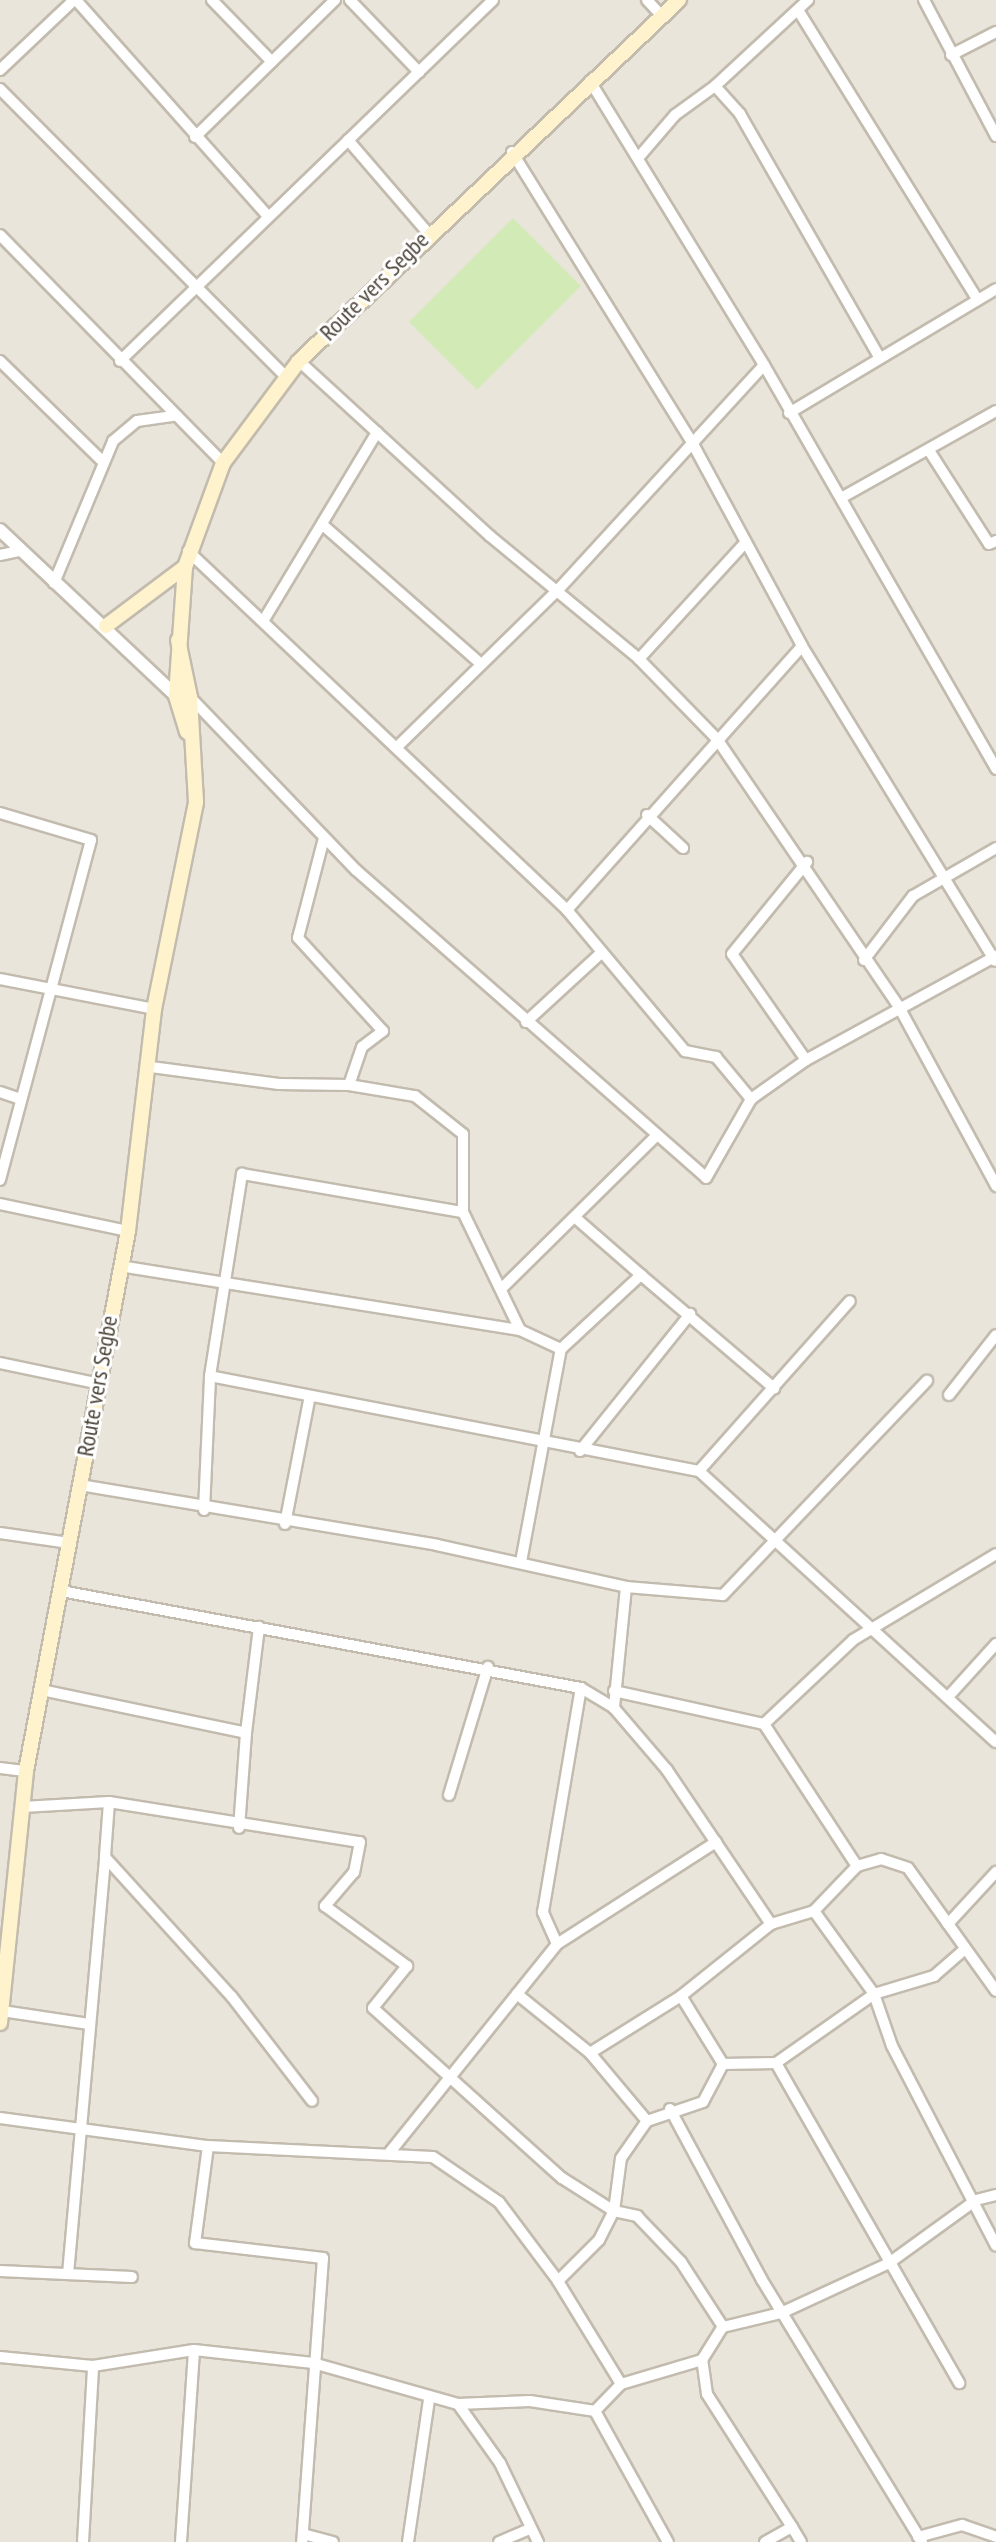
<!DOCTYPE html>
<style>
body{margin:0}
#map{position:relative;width:996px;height:2542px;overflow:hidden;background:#f6f3ec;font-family:"PT Sans Narrow",sans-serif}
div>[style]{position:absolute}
.residential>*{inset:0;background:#eae5da;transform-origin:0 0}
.green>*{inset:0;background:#d2eab5;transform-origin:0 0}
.roads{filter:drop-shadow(2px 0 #c2bbae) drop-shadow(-2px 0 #c2bbae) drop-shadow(0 2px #c2bbae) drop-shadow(0 -2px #c2bbae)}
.minor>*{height:10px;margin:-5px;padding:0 5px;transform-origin:5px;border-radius:5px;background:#fff}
.tertiary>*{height:12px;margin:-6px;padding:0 6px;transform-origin:6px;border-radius:6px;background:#fff}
.secondary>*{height:14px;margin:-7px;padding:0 7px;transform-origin:7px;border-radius:7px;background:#fff3cd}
span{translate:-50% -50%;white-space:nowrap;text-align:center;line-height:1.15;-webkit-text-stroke:6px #fff;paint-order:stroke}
.street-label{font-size:24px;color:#4b4439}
</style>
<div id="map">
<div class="residential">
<div style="left:0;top:0;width:996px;height:2542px"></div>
</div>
<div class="green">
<div style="left:513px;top:218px;width:96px;height:147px;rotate:45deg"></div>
</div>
<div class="roads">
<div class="minor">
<div style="left:76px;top:0;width:285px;rotate:48.4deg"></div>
<div style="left:212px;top:0;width:86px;rotate:45.9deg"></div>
<div style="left:350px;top:0;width:100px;rotate:46.2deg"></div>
<div style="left:647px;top:0;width:19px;rotate:47deg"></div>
<div style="left:924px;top:0;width:154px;rotate:62.1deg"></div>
<div style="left:798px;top:10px;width:341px;rotate:58.2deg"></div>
<div style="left:951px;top:55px;width:51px;rotate:-27.1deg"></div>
<div style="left:0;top:70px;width:102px;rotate:-43.4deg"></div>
<div style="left:590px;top:81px;width:333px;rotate:58.5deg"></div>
<div style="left:764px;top:365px;width:466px;rotate:60.1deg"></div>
<div style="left:715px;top:86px;width:127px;rotate:-42.8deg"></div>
<div style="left:0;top:89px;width:406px;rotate:45.2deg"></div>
<div style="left:195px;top:137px;width:196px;rotate:-44.4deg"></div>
<div style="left:348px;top:140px;width:121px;rotate:49.3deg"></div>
<div style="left:512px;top:152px;width:346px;rotate:58.2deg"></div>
<div style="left:694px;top:446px;width:227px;rotate:61.6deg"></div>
<div style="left:802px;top:646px;width:369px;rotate:58.5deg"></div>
<div style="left:639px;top:157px;width:55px;rotate:-49.4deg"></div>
<div style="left:675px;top:115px;width:49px;rotate:-35.9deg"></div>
<div style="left:715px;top:86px;width:38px;rotate:48deg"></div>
<div style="left:740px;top:114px;width:280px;rotate:60.2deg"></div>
<div style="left:0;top:235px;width:319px;rotate:45.6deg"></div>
<div style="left:0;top:361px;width:141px;rotate:44.4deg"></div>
<div style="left:120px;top:361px;width:519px;rotate:-44.06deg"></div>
<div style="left:299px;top:361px;width:259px;rotate:42.5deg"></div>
<div style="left:490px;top:536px;width:193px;rotate:39.5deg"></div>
<div style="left:639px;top:659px;width:112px;rotate:45.7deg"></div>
<div style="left:717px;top:739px;width:324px;rotate:55.8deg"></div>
<div style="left:899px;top:1007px;width:204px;rotate:61.5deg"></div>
<div style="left:789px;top:413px;width:241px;rotate:-30.9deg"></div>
<div style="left:930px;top:452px;width:109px;rotate:57.3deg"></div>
<div style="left:989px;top:544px;width:8px;rotate:-23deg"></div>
<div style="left:841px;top:498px;width:178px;rotate:-29.3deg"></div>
<div style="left:324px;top:526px;width:209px;rotate:41.3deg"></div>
<div style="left:188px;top:551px;width:522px;rotate:43.45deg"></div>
<div style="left:567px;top:910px;width:184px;rotate:50.1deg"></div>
<div style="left:685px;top:1051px;width:32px;rotate:11deg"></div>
<div style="left:716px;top:1057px;width:55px;rotate:50.2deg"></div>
<div style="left:0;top:555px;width:19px;rotate:-12deg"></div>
<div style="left:54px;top:583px;width:154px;rotate:-67.4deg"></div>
<div style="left:113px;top:441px;width:31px;rotate:-40deg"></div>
<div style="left:137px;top:421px;width:37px;rotate:-8deg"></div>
<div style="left:265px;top:618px;width:217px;rotate:-58.9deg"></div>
<div style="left:639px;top:659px;width:156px;rotate:-47.6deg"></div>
<div style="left:190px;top:697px;width:240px;rotate:46.2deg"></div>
<div style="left:356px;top:870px;width:466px;rotate:41.3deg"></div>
<div style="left:706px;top:1178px;width:91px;rotate:-60.3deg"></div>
<div style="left:751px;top:1099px;width:67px;rotate:-35.3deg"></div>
<div style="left:806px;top:1060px;width:217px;rotate:-28.7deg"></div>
<div style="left:398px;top:746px;width:222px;rotate:-44.3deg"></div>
<div style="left:557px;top:591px;width:306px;rotate:-47.5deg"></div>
<div style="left:0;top:813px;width:95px;rotate:16.5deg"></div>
<div style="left:91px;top:840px;width:352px;rotate:105deg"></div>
<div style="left:647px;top:815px;width:49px;rotate:42.5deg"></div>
<div style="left:324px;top:838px;width:103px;rotate:104.6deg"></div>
<div style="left:298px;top:938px;width:126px;rotate:47.6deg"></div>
<div style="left:383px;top:1031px;width:26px;rotate:143deg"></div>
<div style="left:362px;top:1047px;width:40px;rotate:108.9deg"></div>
<div style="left:349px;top:1085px;width:67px;rotate:9.5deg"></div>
<div style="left:415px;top:1096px;width:61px;rotate:38.4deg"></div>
<div style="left:463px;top:1134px;width:78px;rotate:90deg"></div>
<div style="left:567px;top:910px;width:353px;rotate:-48.3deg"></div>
<div style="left:864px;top:960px;width:81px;rotate:-52.6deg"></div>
<div style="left:913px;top:896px;width:96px;rotate:-30deg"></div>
<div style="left:0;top:979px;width:157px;rotate:11deg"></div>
<div style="left:526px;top:1022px;width:102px;rotate:-42.6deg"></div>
<div style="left:806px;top:1060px;width:129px;rotate:-124.9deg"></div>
<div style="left:732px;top:954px;width:119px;rotate:-50.8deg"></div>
<div style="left:151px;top:1067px;width:129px;rotate:7.6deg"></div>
<div style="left:279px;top:1084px;width:70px;rotate:0.8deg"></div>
<div style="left:0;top:1092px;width:21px;rotate:19deg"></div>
<div style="left:0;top:1204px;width:131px;rotate:11.9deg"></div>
<div style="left:578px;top:1220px;width:84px;rotate:41.1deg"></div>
<div style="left:120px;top:1266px;width:405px;rotate:9.1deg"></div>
<div style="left:520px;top:1330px;width:45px;rotate:24.9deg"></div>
<div style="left:502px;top:1288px;width:215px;rotate:-44.6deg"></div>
<div style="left:0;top:1363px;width:98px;rotate:11.8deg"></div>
<div style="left:210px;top:1376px;width:498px;rotate:11deg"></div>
<div style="left:699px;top:1471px;width:402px;rotate:42.4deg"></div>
<div style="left:949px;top:1395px;width:76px;rotate:-51.9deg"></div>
<div style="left:580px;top:1451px;width:176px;rotate:-51.2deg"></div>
<div style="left:699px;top:1471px;width:227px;rotate:-48.4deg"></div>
<div style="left:80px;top:1485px;width:362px;rotate:9.5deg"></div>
<div style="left:437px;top:1545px;width:194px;rotate:12.5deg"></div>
<div style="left:626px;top:1587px;width:97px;rotate:4.7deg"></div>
<div style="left:723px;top:1595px;width:296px;rotate:-46.4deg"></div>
<div style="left:204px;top:1510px;width:134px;rotate:-87.4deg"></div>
<div style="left:210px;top:1376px;width:205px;rotate:-81deg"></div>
<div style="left:242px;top:1174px;width:224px;rotate:9.8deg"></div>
<div style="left:463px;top:1212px;width:131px;rotate:64.2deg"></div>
<div style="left:285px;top:1524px;width:125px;rotate:-79deg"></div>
<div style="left:0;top:1533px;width:70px;rotate:8.2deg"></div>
<div style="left:521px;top:1562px;width:217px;rotate:-79.4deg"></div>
<div style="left:561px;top:1349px;width:109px;rotate:-42.8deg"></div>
<div style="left:641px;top:1275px;width:175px;rotate:40.4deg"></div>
<div style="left:626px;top:1587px;width:122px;rotate:95.7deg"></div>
<div style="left:614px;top:1708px;width:82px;rotate:49.5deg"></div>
<div style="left:667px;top:1770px;width:186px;rotate:56deg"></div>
<div style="left:61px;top:1591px;width:529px;rotate:10.57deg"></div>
<div style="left:41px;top:1690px;width:209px;rotate:11.8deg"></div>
<div style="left:246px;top:1733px;width:95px;rotate:94.2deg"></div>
<div style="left:614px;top:1691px;width:154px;rotate:12.4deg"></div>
<div style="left:764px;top:1724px;width:122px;rotate:-43.3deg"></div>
<div style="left:853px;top:1640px;width:167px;rotate:-31deg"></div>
<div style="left:948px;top:1697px;width:72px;rotate:-47.8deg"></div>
<div style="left:764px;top:1724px;width:170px;rotate:56.8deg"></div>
<div style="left:246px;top:1733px;width:107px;rotate:-83deg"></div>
<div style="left:0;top:1768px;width:26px;rotate:7deg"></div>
<div style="left:449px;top:1795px;width:134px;rotate:-73.1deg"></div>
<div style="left:109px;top:1802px;width:55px;rotate:94.2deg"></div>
<div style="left:105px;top:1857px;width:189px;rotate:47.8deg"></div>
<div style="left:232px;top:1997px;width:131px;rotate:52.4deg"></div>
<div style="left:23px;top:1807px;width:86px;rotate:-3.3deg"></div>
<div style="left:109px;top:1802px;width:254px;rotate:9.1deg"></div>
<div style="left:360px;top:1842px;width:31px;rotate:101deg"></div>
<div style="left:354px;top:1872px;width:45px;rotate:130.5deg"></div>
<div style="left:325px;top:1906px;width:102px;rotate:36.2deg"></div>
<div style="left:407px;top:1966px;width:54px;rotate:129deg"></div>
<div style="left:373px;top:2008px;width:254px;rotate:42deg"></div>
<div style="left:562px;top:2178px;width:62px;rotate:32.4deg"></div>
<div style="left:614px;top:2211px;width:24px;rotate:12deg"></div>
<div style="left:637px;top:2216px;width:64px;rotate:46.3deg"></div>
<div style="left:681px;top:2262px;width:77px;rotate:57.1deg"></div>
<div style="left:814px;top:1911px;width:102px;rotate:54.1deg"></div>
<div style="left:874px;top:1994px;width:55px;rotate:70.9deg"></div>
<div style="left:892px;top:2046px;width:225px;rotate:62.5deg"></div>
<div style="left:948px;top:1924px;width:71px;rotate:-47.3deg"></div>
<div style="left:557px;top:1944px;width:35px;rotate:-114deg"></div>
<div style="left:543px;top:1912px;width:227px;rotate:-80.4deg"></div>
<div style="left:581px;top:1688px;width:39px;rotate:31deg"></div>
<div style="left:517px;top:1994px;width:94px;rotate:38.9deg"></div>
<div style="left:590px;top:2053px;width:89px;rotate:50deg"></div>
<div style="left:681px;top:1996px;width:80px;rotate:58.3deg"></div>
<div style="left:2px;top:2011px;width:88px;rotate:8.5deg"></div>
<div style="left:590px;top:2053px;width:107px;rotate:-32.1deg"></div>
<div style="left:681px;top:1996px;width:115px;rotate:-38.7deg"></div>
<div style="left:771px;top:1924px;width:45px;rotate:-16.8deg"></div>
<div style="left:814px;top:1911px;width:62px;rotate:-46.3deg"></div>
<div style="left:857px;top:1866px;width:25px;rotate:-16deg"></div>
<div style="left:881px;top:1859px;width:28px;rotate:18deg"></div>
<div style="left:908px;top:1868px;width:151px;rotate:54.4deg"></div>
<div style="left:776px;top:2063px;width:369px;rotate:60.2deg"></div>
<div style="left:670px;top:2109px;width:194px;rotate:61.7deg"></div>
<div style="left:762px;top:2280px;width:307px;rotate:58.6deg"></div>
<div style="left:0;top:2118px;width:210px;rotate:7.7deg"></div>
<div style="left:208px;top:2146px;width:225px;rotate:2.8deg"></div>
<div style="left:433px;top:2157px;width:80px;rotate:34.3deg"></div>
<div style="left:499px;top:2202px;width:99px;rotate:53.2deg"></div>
<div style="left:208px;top:2146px;width:98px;rotate:97.6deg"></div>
<div style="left:195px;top:2243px;width:129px;rotate:6.7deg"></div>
<div style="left:323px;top:2258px;width:285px;rotate:94.2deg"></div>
<div style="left:390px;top:2152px;width:267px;rotate:-51.2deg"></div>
<div style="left:557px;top:1944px;width:189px;rotate:-32.7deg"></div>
<div style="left:0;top:2271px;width:132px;rotate:2.6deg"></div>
<div style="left:68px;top:2274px;width:419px;rotate:-84.9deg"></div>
<div style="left:0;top:2357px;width:93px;rotate:5.5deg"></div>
<div style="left:93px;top:2366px;width:102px;rotate:-9deg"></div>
<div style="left:194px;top:2350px;width:120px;rotate:6.2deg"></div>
<div style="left:313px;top:2363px;width:151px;rotate:15.8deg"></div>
<div style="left:458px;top:2404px;width:72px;rotate:-2.4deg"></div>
<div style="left:530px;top:2401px;width:66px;rotate:8.7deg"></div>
<div style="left:595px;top:2411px;width:150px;rotate:60.9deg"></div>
<div style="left:621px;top:2384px;width:84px;rotate:-16.5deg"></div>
<div style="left:458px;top:2404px;width:72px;rotate:54.6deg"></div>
<div style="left:500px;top:2463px;width:88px;rotate:64.3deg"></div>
<div style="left:595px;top:2411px;width:37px;rotate:-46deg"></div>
<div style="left:621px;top:2384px;width:121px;rotate:-121.5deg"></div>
<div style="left:558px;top:2281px;width:58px;rotate:-45deg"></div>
<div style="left:599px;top:2240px;width:33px;rotate:-63deg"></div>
<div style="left:614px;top:2211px;width:53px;rotate:-82.5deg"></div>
<div style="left:621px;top:2158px;width:45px;rotate:-54.9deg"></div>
<div style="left:647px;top:2121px;width:59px;rotate:-18.7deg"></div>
<div style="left:703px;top:2102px;width:43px;rotate:-62.2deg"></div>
<div style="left:723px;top:2064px;width:53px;rotate:-1.1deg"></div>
<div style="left:776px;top:2063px;width:120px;rotate:-35.1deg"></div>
<div style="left:874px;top:1994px;width:63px;rotate:-16.7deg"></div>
<div style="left:934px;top:1976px;width:38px;rotate:-41deg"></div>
<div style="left:792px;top:2527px;width:158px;rotate:-122.6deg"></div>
<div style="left:707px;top:2394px;width:34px;rotate:-98deg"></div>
<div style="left:702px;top:2360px;width:39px;rotate:-58deg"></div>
<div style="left:723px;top:2327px;width:60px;rotate:-13.6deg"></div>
<div style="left:781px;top:2313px;width:119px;rotate:-24.8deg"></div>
<div style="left:889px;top:2263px;width:107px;rotate:-35.9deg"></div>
<div style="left:976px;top:2200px;width:21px;rotate:-14deg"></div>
<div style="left:303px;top:2534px;width:31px;rotate:15deg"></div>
<div style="left:918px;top:2537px;width:46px;rotate:-15.3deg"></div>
<div style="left:962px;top:2525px;width:36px;rotate:19deg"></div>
<div style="left:83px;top:2542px;width:176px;rotate:-86.7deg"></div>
<div style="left:181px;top:2542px;width:192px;rotate:-86.1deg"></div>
<div style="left:408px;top:2542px;width:145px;rotate:-81.6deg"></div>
<div style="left:499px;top:2542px;width:34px;rotate:-23deg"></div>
<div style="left:765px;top:2542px;width:31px;rotate:-29deg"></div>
<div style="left:792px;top:2527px;width:17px;rotate:59deg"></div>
</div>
<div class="tertiary">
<div style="left:0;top:530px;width:242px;rotate:43.3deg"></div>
</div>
<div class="secondary">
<div style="left:106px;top:626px;width:99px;rotate:-36.8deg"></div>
<div style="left:187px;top:732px;width:38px;rotate:-107deg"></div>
<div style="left:176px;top:696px;width:129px;rotate:-86deg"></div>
<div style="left:185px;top:567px;width:111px;rotate:-69.9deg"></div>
<div style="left:223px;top:463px;width:127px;rotate:-53.3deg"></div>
<div style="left:299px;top:361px;width:524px;rotate:-43.53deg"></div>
<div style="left:0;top:2023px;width:253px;rotate:-84.1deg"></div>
<div style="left:26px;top:1771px;width:550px;rotate:-79.3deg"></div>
<div style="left:128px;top:1231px;width:224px;rotate:-83.3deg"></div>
<div style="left:154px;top:1009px;width:211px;rotate:-78.5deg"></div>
<div style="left:196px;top:802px;width:105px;rotate:-93.3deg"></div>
<div style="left:190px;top:697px;width:58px;rotate:-101.9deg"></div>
</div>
</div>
<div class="street-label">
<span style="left:374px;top:286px;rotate:-45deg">Route vers Segbe</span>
<span style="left:97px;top:1386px;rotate:-80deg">Route vers Segbe</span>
</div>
</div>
